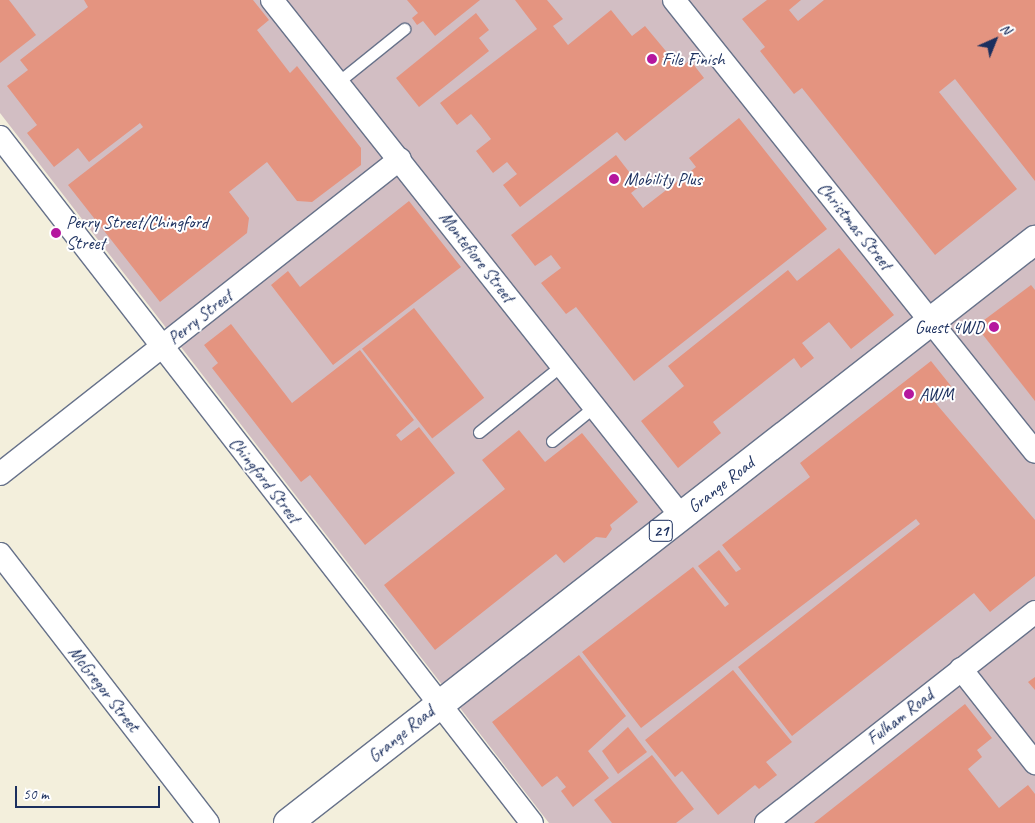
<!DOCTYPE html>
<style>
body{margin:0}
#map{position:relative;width:1035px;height:823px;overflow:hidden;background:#f3efdc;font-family:Caveat,sans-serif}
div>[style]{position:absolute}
.industrial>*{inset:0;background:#d2bec3}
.building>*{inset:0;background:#e49480;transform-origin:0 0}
.roads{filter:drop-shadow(1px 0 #67728a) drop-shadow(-1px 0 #67728a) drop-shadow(0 1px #67728a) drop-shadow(0 -1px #67728a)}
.service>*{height:11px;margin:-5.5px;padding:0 5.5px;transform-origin:5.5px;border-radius:5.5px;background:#fff}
.minor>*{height:22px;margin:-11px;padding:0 11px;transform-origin:11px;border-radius:11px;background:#fff}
.primary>*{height:28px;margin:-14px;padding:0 14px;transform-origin:14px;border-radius:14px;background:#fff}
.dots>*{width:14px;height:14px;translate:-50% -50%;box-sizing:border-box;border:2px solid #fff;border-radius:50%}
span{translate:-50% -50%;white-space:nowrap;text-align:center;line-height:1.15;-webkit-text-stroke:4px #fff;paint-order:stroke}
.shield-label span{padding:1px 4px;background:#fff;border:1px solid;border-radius:4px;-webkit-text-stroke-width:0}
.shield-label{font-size:16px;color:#1b2f5e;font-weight:700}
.poi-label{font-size:18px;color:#1b2f5e}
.left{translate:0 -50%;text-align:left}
.right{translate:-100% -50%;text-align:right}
.street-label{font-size:18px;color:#1b2f5e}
.north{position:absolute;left:970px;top:15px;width:50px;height:50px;-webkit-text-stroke:4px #fff;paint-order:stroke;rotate:44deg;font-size:14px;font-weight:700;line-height:20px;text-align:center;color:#1b2f5e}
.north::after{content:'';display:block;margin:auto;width:18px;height:22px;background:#1b2f5e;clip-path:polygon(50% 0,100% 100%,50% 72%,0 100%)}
.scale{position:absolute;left:15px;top:786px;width:145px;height:22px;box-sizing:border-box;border:2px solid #1b2f5e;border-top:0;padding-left:6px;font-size:15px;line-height:18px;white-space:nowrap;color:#1b2f5e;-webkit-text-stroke:4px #fff;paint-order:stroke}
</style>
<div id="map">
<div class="industrial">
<div style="clip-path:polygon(0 0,1035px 0,1035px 823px,549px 823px,0 113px)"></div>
</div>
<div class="building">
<div style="clip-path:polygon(0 0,9px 0,36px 35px,0 63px)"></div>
<div style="clip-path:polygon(84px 0,253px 0,269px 20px,257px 30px,290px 73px,297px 66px,361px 148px,361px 165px,312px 202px,297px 201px,267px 162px,229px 192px,249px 218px,247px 233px,160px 302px,68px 185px,143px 127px,140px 123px,89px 162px,78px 148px,54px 167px,27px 133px,37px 125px,7px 86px,28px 70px,20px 60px,88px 7px)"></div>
<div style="clip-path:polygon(407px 0,480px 0,435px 36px,423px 21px,417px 25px,412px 18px,418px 13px)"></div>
<div style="clip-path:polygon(515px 0,547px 0,563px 19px,553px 26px,568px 45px,611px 10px,632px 36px,645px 26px,680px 68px,690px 60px,704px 78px,625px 141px,617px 132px,520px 207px,503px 185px,517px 174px,507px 162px,493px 173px,476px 151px,491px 139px,481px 126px,471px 114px,457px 125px,440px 103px,537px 29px)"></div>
<div style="clip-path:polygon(767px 0,801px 0,789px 10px,798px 21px,824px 0,1035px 0,1035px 181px,955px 79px,939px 92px,1017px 189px,935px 255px,802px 88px,794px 94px,760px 51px,765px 47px,742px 19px)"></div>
<div style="clip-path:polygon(476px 13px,489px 30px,479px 38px,489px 51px,419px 107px,396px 78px)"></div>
<div style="clip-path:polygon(739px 118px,827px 229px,634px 381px,576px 307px,566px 314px,541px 283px,561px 268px,551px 255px,535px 266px,511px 235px,616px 155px,640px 186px,631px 193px,643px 208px,696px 167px,689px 158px)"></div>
<div style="clip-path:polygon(409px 201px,461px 267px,333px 365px,271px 285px,288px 271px,300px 287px)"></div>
<div style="clip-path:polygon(839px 248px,894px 315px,851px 349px,829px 322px,802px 343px,814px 358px,801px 368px,794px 358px,713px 422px,721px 433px,678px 468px,641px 421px,684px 386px,668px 366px,788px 270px,797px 281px)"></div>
<div style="clip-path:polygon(1031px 285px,1035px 290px,1035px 401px,976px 326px)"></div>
<div style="left:414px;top:308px;width:114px;height:66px;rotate:52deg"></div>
<div style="clip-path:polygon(231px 324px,292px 403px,360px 350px,414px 420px,396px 435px,401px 441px,419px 427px,455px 473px,365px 545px,310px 475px,301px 482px,212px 368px,218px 363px,204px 345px)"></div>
<div style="clip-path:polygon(931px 361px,951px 386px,933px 400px,1035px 520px,1035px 576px,990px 612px,974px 593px,792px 736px,738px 667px,920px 524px,916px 519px,641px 728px,582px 652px,693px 567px,725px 607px,729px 604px,698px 566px,719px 550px,736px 572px,741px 569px,722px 545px,810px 477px,800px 463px)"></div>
<div style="clip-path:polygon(519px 430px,545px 462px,582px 433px,638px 502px,610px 525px,612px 529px,606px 538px,596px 537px,564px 563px,556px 554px,435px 650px,384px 585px,505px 489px,482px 460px)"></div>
<div style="clip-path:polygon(579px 655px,626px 716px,588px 751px,609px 778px,573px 807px,561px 791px,566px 787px,557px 776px,542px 787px,492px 722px)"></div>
<div style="clip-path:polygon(733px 670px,792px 742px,766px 762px,777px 775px,759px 789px,755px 785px,718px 815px,682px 771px,675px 777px,645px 740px)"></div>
<div style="clip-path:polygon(1035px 677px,1035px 690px,1028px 682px)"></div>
<div style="clip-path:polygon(965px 704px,992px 738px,977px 750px,982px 757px,968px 769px,999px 808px,1028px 785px,1035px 794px,1035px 823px,814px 823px)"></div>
<div style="clip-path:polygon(628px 727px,647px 752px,618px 774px,602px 751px)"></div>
<div style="clip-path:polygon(652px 755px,694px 809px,676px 823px,612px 823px,594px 800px)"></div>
</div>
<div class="roads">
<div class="service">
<div style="left:338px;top:82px;width:85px;rotate:-38.8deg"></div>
<div style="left:479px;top:432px;width:107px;rotate:-38.9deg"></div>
<div style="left:552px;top:441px;width:55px;rotate:-39.1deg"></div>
</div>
<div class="minor">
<div style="left:272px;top:0;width:658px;rotate:51.6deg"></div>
<div style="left:674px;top:0;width:578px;rotate:51.39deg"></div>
<div style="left:0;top:137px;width:868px;rotate:52.21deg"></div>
<div style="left:0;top:474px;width:509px;rotate:-38.22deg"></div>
<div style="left:0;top:554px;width:340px;rotate:52.3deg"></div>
<div style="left:961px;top:669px;width:120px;rotate:51.8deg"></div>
<div style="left:766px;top:823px;width:342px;rotate:-38.1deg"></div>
</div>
<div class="primary">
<div style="left:288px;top:823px;width:948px;rotate:-37.97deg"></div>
</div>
</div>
<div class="dots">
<div style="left:652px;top:59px;background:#b5179e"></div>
<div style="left:614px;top:179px;background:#b5179e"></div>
<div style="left:56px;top:233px;background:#b5179e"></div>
<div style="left:994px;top:327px;background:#b5179e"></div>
<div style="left:909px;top:394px;background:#b5179e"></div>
</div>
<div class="shield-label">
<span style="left:661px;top:531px">21</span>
</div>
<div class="poi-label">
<span class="left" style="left:662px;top:59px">File Finish</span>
<span class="left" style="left:624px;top:179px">Mobility Plus</span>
<span class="left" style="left:66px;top:233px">Perry Street/Chingford<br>Street</span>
<span class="right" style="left:984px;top:327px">Guest 4WD</span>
<span class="left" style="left:919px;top:394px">AWM</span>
</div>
<div class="street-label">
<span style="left:855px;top:226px;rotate:51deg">Christmas Street</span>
<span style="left:477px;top:257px;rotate:52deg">Montefiore Street</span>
<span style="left:200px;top:317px;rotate:-38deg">Perry Street</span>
<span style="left:265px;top:480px;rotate:52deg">Chingford Street</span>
<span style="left:721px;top:485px;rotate:-38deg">Grange Road</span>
<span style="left:104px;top:689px;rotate:52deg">McGregor Street</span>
<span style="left:900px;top:717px;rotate:-38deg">Fulham Road</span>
<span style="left:401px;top:734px;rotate:-39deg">Grange Road</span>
</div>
<div class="north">N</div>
<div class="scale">50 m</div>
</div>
